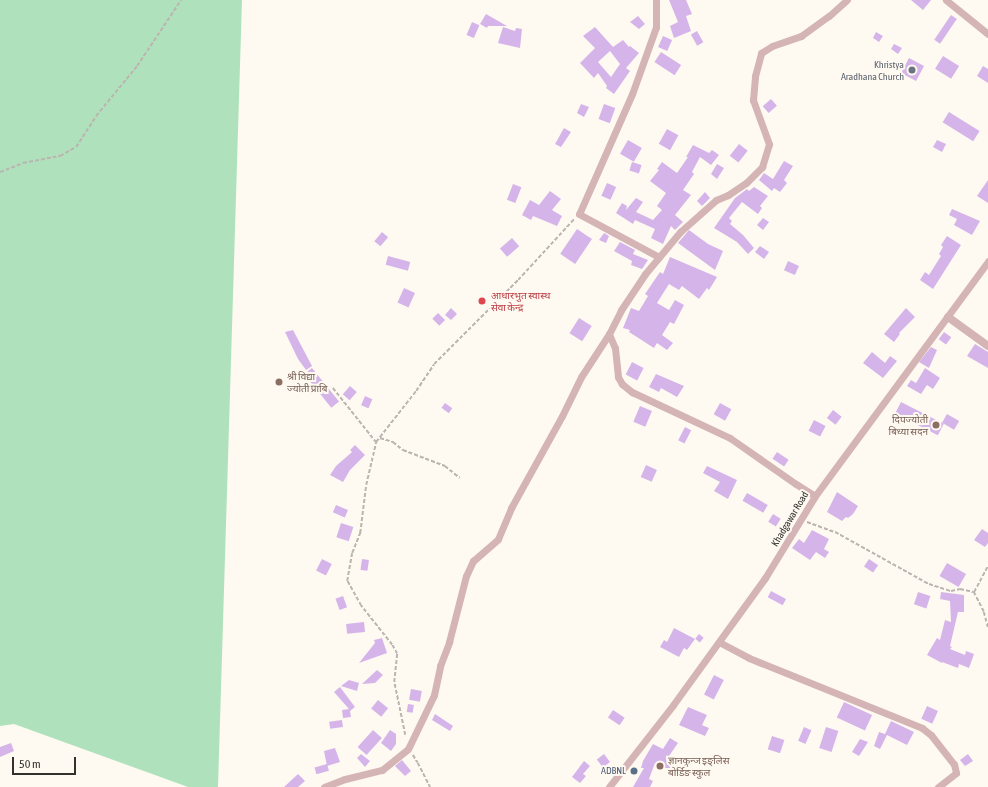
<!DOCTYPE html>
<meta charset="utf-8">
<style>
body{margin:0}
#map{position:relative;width:988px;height:787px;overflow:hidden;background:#fefaf1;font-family:"Asap Condensed","Noto Sans Devanagari",sans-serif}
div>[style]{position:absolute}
.green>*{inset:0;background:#afe2bc}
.building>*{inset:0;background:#d5b4ea;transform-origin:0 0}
.path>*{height:1.5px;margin-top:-0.75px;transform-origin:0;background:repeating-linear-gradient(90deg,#bab6af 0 4px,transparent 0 6px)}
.minor>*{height:7px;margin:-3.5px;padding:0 3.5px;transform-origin:3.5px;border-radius:3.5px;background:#d4b4b4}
.tertiary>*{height:8px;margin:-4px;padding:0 4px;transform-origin:4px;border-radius:4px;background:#d4b4b4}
.dots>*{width:11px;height:11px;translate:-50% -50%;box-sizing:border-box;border:2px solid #fefaf1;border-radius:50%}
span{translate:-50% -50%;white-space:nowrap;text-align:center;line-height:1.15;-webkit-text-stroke:4px #fefaf1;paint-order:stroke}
.worship-label{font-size:10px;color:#5b616d}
.right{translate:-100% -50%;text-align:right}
.health-label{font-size:10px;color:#be3a42}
.left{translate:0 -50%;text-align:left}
.education-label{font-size:10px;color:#785e54}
.street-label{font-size:10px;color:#33312e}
.service-label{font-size:10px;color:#4e5e75}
.scale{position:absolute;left:12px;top:757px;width:64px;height:18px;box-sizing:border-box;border:2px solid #33312e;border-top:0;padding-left:5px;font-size:12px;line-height:14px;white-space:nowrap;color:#33312e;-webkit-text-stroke:3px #fefaf1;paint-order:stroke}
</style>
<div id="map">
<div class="green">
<div style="clip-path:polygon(0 0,242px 0,218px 787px,188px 787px,14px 724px,0 726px)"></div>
</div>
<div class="building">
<div style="clip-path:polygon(669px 0,686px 0,692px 14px,686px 16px,691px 31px,674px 38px,670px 26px,678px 22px)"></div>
<div style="clip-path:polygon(911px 0,931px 0,923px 10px)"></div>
<div style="clip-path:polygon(486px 14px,507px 26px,488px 26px,487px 28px,480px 24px)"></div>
<div style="left:951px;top:15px;width:7px;height:30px;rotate:34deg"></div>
<div style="clip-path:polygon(638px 16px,645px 24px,639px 29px,630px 22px)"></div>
<div style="left:472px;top:22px;width:8px;height:14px;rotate:23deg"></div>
<div style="clip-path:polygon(503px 27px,515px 31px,516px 28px,522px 29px,520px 48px,498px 43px)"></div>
<div style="clip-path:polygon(evenodd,595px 27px,613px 47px,623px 40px,629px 47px,630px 46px,639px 53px,626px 68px,630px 71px,614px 94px,606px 88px,607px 86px,598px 73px,594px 78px,580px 63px,595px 48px,583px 36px,595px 27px,610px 51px,620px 64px,611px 77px,598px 62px,610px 51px)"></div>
<div style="left:697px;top:31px;width:13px;height:7px;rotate:61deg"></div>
<div style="clip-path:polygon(876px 32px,883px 36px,879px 42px,873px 38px)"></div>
<div style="left:663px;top:36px;width:10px;height:12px;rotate:24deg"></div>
<div style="clip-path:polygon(894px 44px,902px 48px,898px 54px,891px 49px)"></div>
<div style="left:661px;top:52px;width:24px;height:12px;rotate:33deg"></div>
<div style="left:943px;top:56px;width:19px;height:15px;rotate:32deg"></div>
<div style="left:909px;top:58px;width:17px;height:17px;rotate:28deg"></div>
<div style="clip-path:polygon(983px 66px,988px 69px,988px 83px,977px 76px)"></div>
<div style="left:771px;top:99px;width:9px;height:11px;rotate:49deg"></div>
<div style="clip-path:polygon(581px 104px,589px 107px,584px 117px,577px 113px)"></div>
<div style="left:604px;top:104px;width:12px;height:16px;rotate:20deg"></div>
<div style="left:949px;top:112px;width:36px;height:12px;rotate:32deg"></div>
<div style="clip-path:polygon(564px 128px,571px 132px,561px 147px,555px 144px)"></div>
<div style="left:667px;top:129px;width:13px;height:17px;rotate:29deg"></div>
<div style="left:628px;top:140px;width:16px;height:16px;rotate:30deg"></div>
<div style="clip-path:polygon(937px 140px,946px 144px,942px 152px,933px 147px)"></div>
<div style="left:739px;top:144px;width:11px;height:15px;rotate:38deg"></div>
<div style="clip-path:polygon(693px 145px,709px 153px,712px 150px,719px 155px,711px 165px,700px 157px,692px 172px,694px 174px,683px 190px,691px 195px,675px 215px,683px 222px,675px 230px,671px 226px,663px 244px,651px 238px,655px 229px,635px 220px,633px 224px,616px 213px,622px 203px,627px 206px,626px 210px,636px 198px,643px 202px,636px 212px,653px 220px,662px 210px,657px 206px,666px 193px,650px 181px,659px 170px,657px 169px,662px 162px,677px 173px,688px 157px,686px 157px)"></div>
<div style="clip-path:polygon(784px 161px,793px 166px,784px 180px,787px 183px,780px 192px,774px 188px,772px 191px,759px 180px,764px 173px,773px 179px)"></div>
<div style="left:632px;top:162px;width:10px;height:9px;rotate:17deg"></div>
<div style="clip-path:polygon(717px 164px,724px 168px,717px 179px,711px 174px)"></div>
<div style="clip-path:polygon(988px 180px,988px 203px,977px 196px)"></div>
<div style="left:607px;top:183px;width:10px;height:14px;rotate:24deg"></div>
<div style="left:513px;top:184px;width:9px;height:17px;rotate:21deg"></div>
<div style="clip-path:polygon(754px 187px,768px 196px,760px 206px,762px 208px,758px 214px,742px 202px,729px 218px,732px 221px,730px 224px,743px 235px,754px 248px,748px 254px,737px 242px,714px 228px,735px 198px,747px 189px,749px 191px)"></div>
<div style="clip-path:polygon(550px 191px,561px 199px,552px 210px,562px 216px,557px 226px,533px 216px,531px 220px,522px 215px,530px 200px,539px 205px)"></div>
<div style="clip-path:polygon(705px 192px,710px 198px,702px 206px,697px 201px)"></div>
<div style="clip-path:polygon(952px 209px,980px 221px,972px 235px,954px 225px,957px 219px,949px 215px)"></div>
<div style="clip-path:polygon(763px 218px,769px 222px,763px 230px,757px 225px)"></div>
<div style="left:577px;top:229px;width:18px;height:30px;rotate:34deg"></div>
<div style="clip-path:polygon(689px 230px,708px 244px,723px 251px,715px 270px,678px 243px)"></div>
<div style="left:382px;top:232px;width:8px;height:12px;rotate:40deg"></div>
<div style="clip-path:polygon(604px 233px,609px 236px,606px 243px,599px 240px)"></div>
<div style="clip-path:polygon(947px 236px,961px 245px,933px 289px,920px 280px,925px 272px,929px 275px,941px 256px,939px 254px,943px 247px,941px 245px)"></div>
<div style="left:512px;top:238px;width:11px;height:16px;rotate:49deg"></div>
<div style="clip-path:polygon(620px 242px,635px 250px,633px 254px,648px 260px,642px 269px,631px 265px,632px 261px,614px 251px)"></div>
<div style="clip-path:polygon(760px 246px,769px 252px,764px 259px,755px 252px)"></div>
<div style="left:388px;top:256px;width:23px;height:9px;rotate:15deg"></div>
<div style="clip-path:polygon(670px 257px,717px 277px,709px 290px,707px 288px,699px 299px,682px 286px,679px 290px,669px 284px,657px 303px,669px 310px,675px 300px,684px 305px,674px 324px,670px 322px,662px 335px,673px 343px,667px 350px,657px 343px,654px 348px,629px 332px,630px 330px,623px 328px,631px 308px,639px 311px,648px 296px,645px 294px,660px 272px,663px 274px)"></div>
<div style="left:788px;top:261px;width:12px;height:10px;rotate:24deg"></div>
<div style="left:404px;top:288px;width:12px;height:16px;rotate:24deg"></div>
<div style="clip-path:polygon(451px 308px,457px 314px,451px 320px,445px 315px)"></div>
<div style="clip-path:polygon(906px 308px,915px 317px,899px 333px,900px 334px,894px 342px,884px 334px)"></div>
<div style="left:438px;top:313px;width:10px;height:8px;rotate:45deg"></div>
<div style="left:579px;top:318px;width:15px;height:18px;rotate:32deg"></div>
<div style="clip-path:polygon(293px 330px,312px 366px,306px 370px,298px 359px,285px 332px)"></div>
<div style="left:944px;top:332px;width:9px;height:9px;rotate:36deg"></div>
<div style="clip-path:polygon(975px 344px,988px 352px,988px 368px,967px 356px)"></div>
<div style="clip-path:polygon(931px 347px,937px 350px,929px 368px,919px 362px)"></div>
<div style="clip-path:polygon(872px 352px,885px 363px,890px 356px,897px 361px,883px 378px,863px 363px)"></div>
<div style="left:632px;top:362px;width:13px;height:14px;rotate:27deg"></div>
<div style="left:312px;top:368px;width:43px;height:10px;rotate:51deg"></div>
<div style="clip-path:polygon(925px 368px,940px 378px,933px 389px,927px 385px,921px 394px,907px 386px,911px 380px,916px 383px)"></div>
<div style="clip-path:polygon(656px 374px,684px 386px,677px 397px,661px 388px,659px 392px,649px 387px)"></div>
<div style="left:350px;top:386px;width:9px;height:11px;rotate:41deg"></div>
<div style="left:365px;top:396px;width:8px;height:10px;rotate:23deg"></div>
<div style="left:901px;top:402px;width:48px;height:13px;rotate:27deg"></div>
<div style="left:445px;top:403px;width:9px;height:6px;rotate:36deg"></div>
<div style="left:720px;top:403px;width:13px;height:13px;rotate:29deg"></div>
<div style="left:640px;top:406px;width:13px;height:17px;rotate:23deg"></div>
<div style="left:833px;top:410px;width:11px;height:10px;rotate:38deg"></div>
<div style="left:947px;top:414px;width:14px;height:10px;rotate:30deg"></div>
<div style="left:814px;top:420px;width:13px;height:12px;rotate:27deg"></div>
<div style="left:685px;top:427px;width:7px;height:15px;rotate:27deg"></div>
<div style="clip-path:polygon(355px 445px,365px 455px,350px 470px,343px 482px,330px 475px,336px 466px,352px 452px,350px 450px)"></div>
<div style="left:777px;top:452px;width:14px;height:8px;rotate:34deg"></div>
<div style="left:646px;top:465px;width:12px;height:13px;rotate:24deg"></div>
<div style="clip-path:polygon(707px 466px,737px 480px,728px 499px,714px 491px,720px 482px,703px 473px)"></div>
<div style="clip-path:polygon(837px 492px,858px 506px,853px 514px,848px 518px,846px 517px,842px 521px,827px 512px)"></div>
<div style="left:747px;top:493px;width:24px;height:9px;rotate:30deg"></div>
<div style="left:336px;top:505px;width:13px;height:8px;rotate:23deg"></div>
<div style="left:773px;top:514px;width:9px;height:9px;rotate:32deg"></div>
<div style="left:341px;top:523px;width:13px;height:15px;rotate:18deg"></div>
<div style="clip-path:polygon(982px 529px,988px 533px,988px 543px,985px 547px,974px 540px)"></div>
<div style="clip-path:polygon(812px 530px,829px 539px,824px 549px,829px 552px,825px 558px,816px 552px,810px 560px,792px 548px,799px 539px,804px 543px)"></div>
<div style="left:322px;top:559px;width:11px;height:13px;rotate:27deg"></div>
<div style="left:362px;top:559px;width:7px;height:11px;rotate:8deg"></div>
<div style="left:869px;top:559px;width:11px;height:9px;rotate:34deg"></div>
<div style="left:947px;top:563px;width:22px;height:15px;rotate:30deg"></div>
<div style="left:771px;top:591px;width:17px;height:7px;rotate:28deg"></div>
<div style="left:918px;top:592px;width:13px;height:13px;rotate:18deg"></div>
<div style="clip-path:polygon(941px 592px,964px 595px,964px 612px,958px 612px,950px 646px,952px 647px,950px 649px,965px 655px,966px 651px,974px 654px,969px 668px,959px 664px,958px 668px,942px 662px,942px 663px,927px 655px,937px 638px,940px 640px,945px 620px,951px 622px,950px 601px,940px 599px)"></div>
<div style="left:343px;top:596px;width:12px;height:8px;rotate:70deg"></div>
<div style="left:364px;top:622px;width:10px;height:18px;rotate:84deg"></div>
<div style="clip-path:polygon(674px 628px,695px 639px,687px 650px,684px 648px,679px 657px,660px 647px,664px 640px,667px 642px)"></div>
<div style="left:699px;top:634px;width:6px;height:6px;rotate:39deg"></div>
<div style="clip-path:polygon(382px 638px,387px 653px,359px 663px,375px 643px,374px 640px)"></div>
<div style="clip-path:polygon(377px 670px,383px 675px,375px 683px,362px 684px)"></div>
<div style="left:714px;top:675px;width:11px;height:22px;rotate:27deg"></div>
<div style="clip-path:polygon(349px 680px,359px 683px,357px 691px,341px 686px)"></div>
<div style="clip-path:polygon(340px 687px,355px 707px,350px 711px,351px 717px,343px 718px,342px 710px,349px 709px,334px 692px)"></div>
<div style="left:411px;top:689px;width:11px;height:11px;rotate:10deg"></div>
<div style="left:378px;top:700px;width:13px;height:11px;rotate:39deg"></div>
<div style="left:844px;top:702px;width:31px;height:17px;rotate:25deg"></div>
<div style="left:408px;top:704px;width:6px;height:8px;rotate:9deg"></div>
<div style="left:927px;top:706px;width:12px;height:14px;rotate:24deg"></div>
<div style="clip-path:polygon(688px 707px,707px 715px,702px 725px,709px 728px,705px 736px,679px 725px)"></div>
<div style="left:613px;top:710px;width:14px;height:9px;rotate:34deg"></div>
<div style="clip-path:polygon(435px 714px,453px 726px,450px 731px,432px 720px)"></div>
<div style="left:342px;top:720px;width:7px;height:13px;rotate:82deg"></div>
<div style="clip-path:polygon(891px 721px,914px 732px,907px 745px,887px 735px,880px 749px,874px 746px,879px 732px,885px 734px)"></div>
<div style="left:804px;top:727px;width:8px;height:15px;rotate:23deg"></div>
<div style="left:826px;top:727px;width:13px;height:22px;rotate:18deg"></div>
<div style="left:373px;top:730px;width:12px;height:23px;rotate:42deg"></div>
<div style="clip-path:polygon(390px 730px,396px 734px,396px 744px,391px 751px,381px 743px)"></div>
<div style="left:772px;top:736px;width:13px;height:14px;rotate:18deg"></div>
<div style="clip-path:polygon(670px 738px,678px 743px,667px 759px,676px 763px,672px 771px,655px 763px,649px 779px,653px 781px,650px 787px,633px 787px,644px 768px,641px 768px,643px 761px,653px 744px,663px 749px)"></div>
<div style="clip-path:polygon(860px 739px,868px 742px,859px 756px,852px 752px)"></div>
<div style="clip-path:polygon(11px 743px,14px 751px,0 757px,0 747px)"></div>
<div style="clip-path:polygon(335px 748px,340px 762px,327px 766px,324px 751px)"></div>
<div style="clip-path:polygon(361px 754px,370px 761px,365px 767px,357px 758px)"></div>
<div style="left:604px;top:754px;width:10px;height:9px;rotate:53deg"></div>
<div style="clip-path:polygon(968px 754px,973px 761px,965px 766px,960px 760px)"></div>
<div style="clip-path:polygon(719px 756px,728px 758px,726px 766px,717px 763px)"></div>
<div style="clip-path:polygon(402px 760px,411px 771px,405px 776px,395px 766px)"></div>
<div style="clip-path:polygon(584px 761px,590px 766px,583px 774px,586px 776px,580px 783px,572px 777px)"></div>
<div style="left:327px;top:764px;width:7px;height:13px;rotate:74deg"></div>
<div style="clip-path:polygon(298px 774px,305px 781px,298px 787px,284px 787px)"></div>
</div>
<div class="path">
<div style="left:0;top:172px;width:25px;rotate:-21deg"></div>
<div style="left:23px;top:163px;width:38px;rotate:-11deg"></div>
<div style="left:60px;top:156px;width:18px;rotate:-29deg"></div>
<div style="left:76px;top:147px;width:37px;rotate:-57deg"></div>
<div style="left:96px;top:116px;width:65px;rotate:-50.6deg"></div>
<div style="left:137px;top:66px;width:79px;rotate:-56.3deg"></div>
<div style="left:333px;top:388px;width:69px;rotate:51.5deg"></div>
<div style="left:380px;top:438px;width:14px;rotate:17deg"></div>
<div style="left:393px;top:442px;width:13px;rotate:39deg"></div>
<div style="left:403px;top:450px;width:45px;rotate:20.9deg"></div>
<div style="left:445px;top:466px;width:19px;rotate:39deg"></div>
<div style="left:807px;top:522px;width:30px;rotate:20deg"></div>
<div style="left:835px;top:532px;width:107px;rotate:29deg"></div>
<div style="left:929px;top:584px;width:23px;rotate:18deg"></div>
<div style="left:951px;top:591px;width:9px;rotate:-13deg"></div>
<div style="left:960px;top:589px;width:14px;rotate:12deg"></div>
<div style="left:974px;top:592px;width:22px;rotate:63deg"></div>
<div style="left:984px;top:612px;width:16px;rotate:75deg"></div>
<div style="left:974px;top:592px;width:30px;rotate:-62deg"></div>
<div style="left:405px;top:735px;width:54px;rotate:-101.7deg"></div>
<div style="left:394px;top:682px;width:28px;rotate:-84deg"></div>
<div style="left:397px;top:654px;width:10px;rotate:-119deg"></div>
<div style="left:392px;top:645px;width:50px;rotate:-128.5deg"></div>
<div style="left:361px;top:606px;width:29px;rotate:-119deg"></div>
<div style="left:347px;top:581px;width:28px;rotate:-80deg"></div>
<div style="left:352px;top:553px;width:22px;rotate:-68deg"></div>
<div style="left:360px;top:533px;width:48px;rotate:-82.9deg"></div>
<div style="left:366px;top:485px;width:44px;rotate:-76.9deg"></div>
<div style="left:376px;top:442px;width:65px;rotate:-51.9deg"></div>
<div style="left:416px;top:391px;width:32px;rotate:-56deg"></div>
<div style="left:434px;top:364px;width:119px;rotate:-45deg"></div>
<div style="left:518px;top:280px;width:83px;rotate:-47.4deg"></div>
<div style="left:413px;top:755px;width:9px;rotate:58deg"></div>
<div style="left:418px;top:763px;width:27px;rotate:63deg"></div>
</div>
<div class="minor">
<div style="left:656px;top:0;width:27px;rotate:90deg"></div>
<div style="left:656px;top:27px;width:71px;rotate:109.7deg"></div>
<div style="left:632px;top:94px;width:131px;rotate:113.8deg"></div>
<div style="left:579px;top:214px;width:91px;rotate:28.3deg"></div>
<div style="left:946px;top:0;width:54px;rotate:39deg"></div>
<div style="left:609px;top:334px;width:15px;rotate:67deg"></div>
<div style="left:615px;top:348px;width:29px;rotate:84deg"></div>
<div style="left:618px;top:377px;width:8px;rotate:60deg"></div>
<div style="left:622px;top:384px;width:13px;rotate:39deg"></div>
<div style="left:632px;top:392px;width:108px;rotate:25.1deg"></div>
<div style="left:730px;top:438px;width:80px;rotate:34.9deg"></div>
<div style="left:796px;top:484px;width:22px;rotate:32deg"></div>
<div style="left:719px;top:642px;width:34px;rotate:28deg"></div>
<div style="left:749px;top:658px;width:187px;rotate:22deg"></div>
<div style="left:922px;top:728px;width:11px;rotate:38deg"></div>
<div style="left:931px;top:735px;width:37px;rotate:52deg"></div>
<div style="left:954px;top:764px;width:9px;rotate:77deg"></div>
<div style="left:956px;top:773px;width:23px;rotate:142deg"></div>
<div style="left:324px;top:787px;width:22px;rotate:-21deg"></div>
<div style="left:345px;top:779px;width:38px;rotate:-14deg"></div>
<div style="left:382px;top:770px;width:33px;rotate:-39deg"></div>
<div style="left:408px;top:749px;width:60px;rotate:-64.3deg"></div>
<div style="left:434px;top:695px;width:30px;rotate:-78deg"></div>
<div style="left:440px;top:666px;width:26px;rotate:-69deg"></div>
<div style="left:449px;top:642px;width:68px;rotate:-75.6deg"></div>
<div style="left:466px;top:576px;width:17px;rotate:-65deg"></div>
<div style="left:473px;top:561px;width:33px;rotate:-41deg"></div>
<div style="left:498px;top:539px;width:34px;rotate:-67deg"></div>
<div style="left:511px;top:508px;width:105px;rotate:-61deg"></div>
<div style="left:562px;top:416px;width:43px;rotate:-64deg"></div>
<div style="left:581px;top:377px;width:51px;rotate:-56.9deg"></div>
<div style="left:609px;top:334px;width:27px;rotate:-63deg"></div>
<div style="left:621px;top:310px;width:43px;rotate:-56.3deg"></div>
<div style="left:645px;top:274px;width:55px;rotate:-50.2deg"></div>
<div style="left:680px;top:232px;width:48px;rotate:-41.6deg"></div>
<div style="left:716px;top:200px;width:13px;rotate:-23deg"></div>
<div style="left:728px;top:195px;width:22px;rotate:-34deg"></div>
<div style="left:746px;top:183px;width:23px;rotate:-45deg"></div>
<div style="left:762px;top:167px;width:24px;rotate:-73deg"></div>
<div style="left:769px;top:144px;width:47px;rotate:-110deg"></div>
<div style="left:753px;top:100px;width:24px;rotate:-85deg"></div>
<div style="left:755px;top:76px;width:24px;rotate:-75deg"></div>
<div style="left:761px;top:53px;width:13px;rotate:-32deg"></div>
<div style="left:772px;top:46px;width:31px;rotate:-19deg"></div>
<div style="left:801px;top:36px;width:34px;rotate:-36deg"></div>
<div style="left:829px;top:16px;width:24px;rotate:-42deg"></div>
<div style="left:609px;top:787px;width:104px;rotate:-52deg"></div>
<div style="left:673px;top:705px;width:157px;rotate:-54.1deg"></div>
<div style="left:765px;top:578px;width:96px;rotate:-58.6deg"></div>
<div style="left:815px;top:496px;width:292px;rotate:-53.6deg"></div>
</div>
<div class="tertiary">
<div style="left:948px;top:317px;width:49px;rotate:35.9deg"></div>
</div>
<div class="dots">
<div style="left:912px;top:70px;background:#6b7280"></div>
<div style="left:482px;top:301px;background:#e0444e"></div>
<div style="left:279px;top:382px;background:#8d6e63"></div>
<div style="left:936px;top:425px;background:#8d6e63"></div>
<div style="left:660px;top:766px;background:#8d6e63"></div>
<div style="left:634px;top:771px;background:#5c6f8a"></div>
</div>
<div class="worship-label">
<span class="right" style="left:904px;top:70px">Khristya<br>Aradhana Church</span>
</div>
<div class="health-label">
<span class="left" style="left:491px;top:301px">आधारभुत स्वास्थ<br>सेवा केन्द्र</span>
</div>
<div class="education-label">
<span class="left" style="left:287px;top:382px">श्री विद्या<br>ज्योती प्राबि</span>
<span class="right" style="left:928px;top:425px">दिपज्योती<br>बिध्या सदन</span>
<span class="left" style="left:668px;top:766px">ज्ञानकुन्ज इङ्लिस<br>बोर्डिङ स्कुल</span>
</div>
<div class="street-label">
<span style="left:790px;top:519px;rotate:-59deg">Khadgawar Road</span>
</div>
<div class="service-label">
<span class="right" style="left:626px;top:771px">ADBNL</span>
</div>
<div class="scale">50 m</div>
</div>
